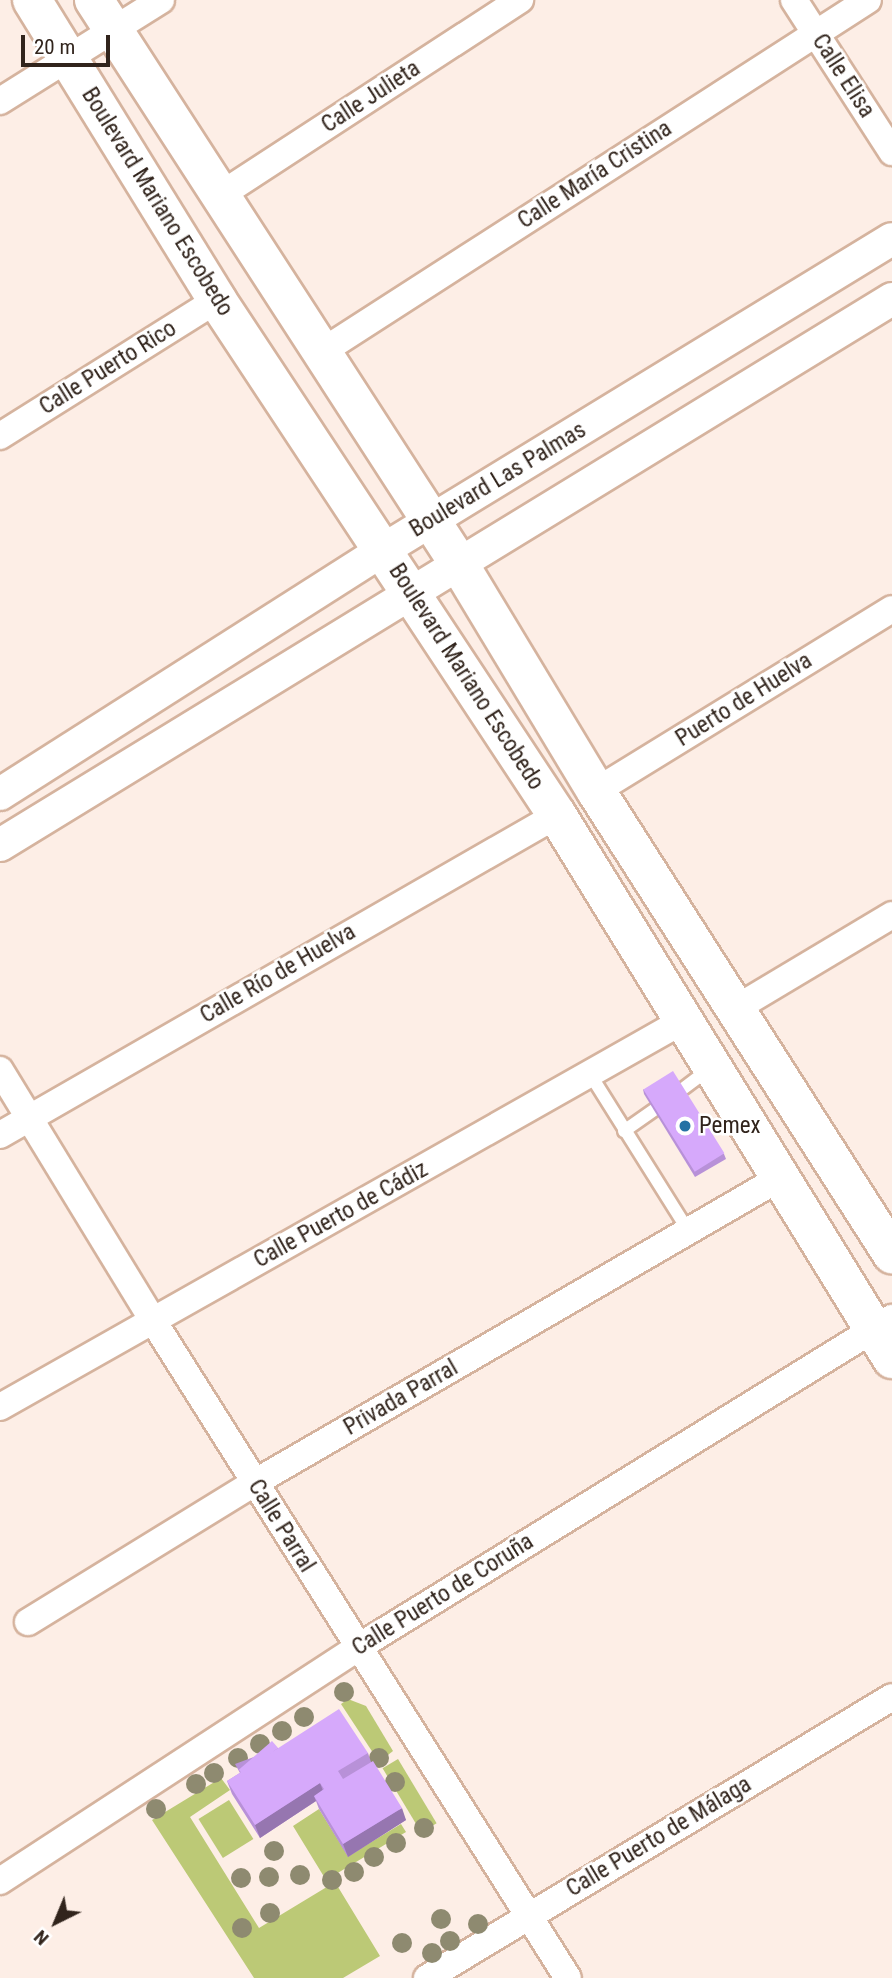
<!DOCTYPE html>
<meta charset="utf-8">
<style>
body{margin:0}
#map{position:relative;width:892px;height:1978px;overflow:hidden;background:#fdeee6;font-family:"Roboto Condensed",sans-serif}
div>[style]{position:absolute}
.green>*{inset:0;background:#bcc976;transform-origin:0 0}
.roads{filter:drop-shadow(2px 0 #d5b39e) drop-shadow(-2px 0 #d5b39e) drop-shadow(0 2px #d5b39e) drop-shadow(0 -2px #d5b39e)}
.service>*{height:12px;margin:-6px;padding:0 6px;transform-origin:6px;border-radius:6px;background:#fff}
.minor>*{height:26px;margin:-13px;padding:0 13px;transform-origin:13px;border-radius:13px;background:#fff}
.tertiary>*{height:32px;margin:-16px;padding:0 16px;transform-origin:16px;border-radius:16px;background:#fff}
.primary>*{height:38px;margin:-19px;padding:0 19px;transform-origin:19px;border-radius:19px;background:#fff}
.trees>*{width:20px;height:20px;margin:-10px;border-radius:50%;background:#8e8a70}
.wall>*{inset:0;background:#b891d8}
.shaded-wall>*{inset:0;background:#9676b0}
.building>*{inset:0;background:#d6a9fb;transform-origin:0 0}
.dots>*{width:19px;height:19px;translate:-50% -50%;box-sizing:border-box;border:4px solid #fff;border-radius:50%}
span{translate:-50% -50%;white-space:nowrap;text-align:center;line-height:1.15;-webkit-text-stroke:5px #fff;paint-order:stroke}
.street-label{font-size:23px;color:#31241c}
.poi-label{font-size:23px;color:#31241c}
.left{translate:0 -50%;text-align:left}
.north{position:absolute;left:21px;top:1887px;width:70px;height:70px;-webkit-text-stroke:5px #fff;paint-order:stroke;rotate:223deg;font-size:19px;font-weight:700;line-height:28px;text-align:center;color:#31241c}
.north::after{content:'';display:block;margin:auto;width:24px;height:32px;background:#31241c;clip-path:polygon(50% 0,100% 100%,50% 72%,0 100%)}
.scale{position:absolute;left:21px;top:35px;width:89px;height:32px;box-sizing:border-box;border:4px solid #31241c;border-top:0;padding-left:9px;font-size:21px;line-height:24px;white-space:nowrap;color:#31241c;-webkit-text-stroke:5px #fff;paint-order:stroke}
</style>
<div id="map">
<div class="green">
<div style="clip-path:polygon(348px 1699px,366px 1706px,393px 1751px,379px 1762px,341px 1704px)"></div>
<div style="left:398px;top:1759px;width:75px;height:18px;rotate:59deg"></div>
<div style="clip-path:polygon(221px 1778px,230px 1790px,190px 1817px,259px 1928px,335px 1882px,380px 1956px,343px 1978px,254px 1978px,152px 1820px)"></div>
<div style="left:229px;top:1800px;width:46px;height:36px;rotate:58deg"></div>
<div style="clip-path:polygon(319px 1809px,348px 1856px,401px 1824px,406px 1832px,326px 1880px,293px 1826px)"></div>
</div>
<div class="roads">
<div class="service">
<div style="left:590px;top:1074px;width:184px;rotate:57.9deg"></div>
<div style="left:684px;top:1088px;width:31px;rotate:-37deg"></div>
<div style="left:624px;top:1131px;width:37px;rotate:-35deg"></div>
</div>
<div class="minor">
<div style="left:794px;top:0;width:181px;rotate:57.2deg"></div>
<div style="left:0;top:101px;width:190px;rotate:-32.1deg"></div>
<div style="left:222px;top:194px;width:356px;rotate:-33.1deg"></div>
<div style="left:323px;top:351px;width:648px;rotate:-32.78deg"></div>
<div style="left:0;top:436px;width:256px;rotate:-32.1deg"></div>
<div style="left:596px;top:791px;width:347px;rotate:-31.6deg"></div>
<div style="left:735px;top:1009px;width:183px;rotate:-30.9deg"></div>
<div style="left:0;top:1070px;width:292px;rotate:58.6deg"></div>
<div style="left:152px;top:1319px;width:779px;rotate:57.74deg"></div>
<div style="left:0;top:1135px;width:642px;rotate:-29.88deg"></div>
<div style="left:0;top:1407px;width:782px;rotate:-29.48deg"></div>
<div style="left:28px;top:1622px;width:265px;rotate:-31.6deg"></div>
<div style="left:254px;top:1483px;width:606px;rotate:-30.12deg"></div>
<div style="left:0;top:1881px;width:426px;rotate:-33.1deg"></div>
<div style="left:357px;top:1648px;width:629px;rotate:-31.67deg"></div>
<div style="left:427px;top:1978px;width:543px;rotate:-31.14deg"></div>
</div>
<div class="tertiary">
<div style="left:0;top:794px;width:454px;rotate:-32.5deg"></div>
<div style="left:383px;top:550px;width:596px;rotate:-31.43deg"></div>
<div style="left:0;top:845px;width:1046px;rotate:-31.47deg"></div>
</div>
<div class="primary">
<div style="left:32px;top:0;width:352px;rotate:58.3deg"></div>
<div style="left:217px;top:300px;width:617px;rotate:56.57deg"></div>
<div style="left:557px;top:815px;width:639px;rotate:58.37deg"></div>
<div style="left:94px;top:0;width:672px;rotate:57.09deg"></div>
<div style="left:459px;top:564px;width:265px;rotate:58.9deg"></div>
<div style="left:596px;top:791px;width:550px;rotate:57.41deg"></div>
</div>
</div>
<div class="trees">
<div style="left:344px;top:1692px"></div>
<div style="left:304px;top:1717px"></div>
<div style="left:282px;top:1731px"></div>
<div style="left:260px;top:1744px"></div>
<div style="left:238px;top:1758px"></div>
<div style="left:379px;top:1758px"></div>
<div style="left:214px;top:1773px"></div>
<div style="left:395px;top:1782px"></div>
<div style="left:196px;top:1784px"></div>
<div style="left:156px;top:1809px"></div>
<div style="left:424px;top:1828px"></div>
<div style="left:396px;top:1843px"></div>
<div style="left:274px;top:1851px"></div>
<div style="left:374px;top:1857px"></div>
<div style="left:354px;top:1872px"></div>
<div style="left:300px;top:1875px"></div>
<div style="left:269px;top:1877px"></div>
<div style="left:241px;top:1878px"></div>
<div style="left:332px;top:1880px"></div>
<div style="left:270px;top:1913px"></div>
<div style="left:441px;top:1919px"></div>
<div style="left:478px;top:1924px"></div>
<div style="left:242px;top:1928px"></div>
<div style="left:450px;top:1941px"></div>
<div style="left:402px;top:1943px"></div>
<div style="left:432px;top:1953px"></div>
</div>
<div class="wall">
<div style="clip-path:polygon(643px 1089px,724px 1154px,726px 1159px,695px 1177px,644px 1094px)"></div>
<div style="clip-path:polygon(278px 1748px,368px 1753px,371px 1762px,406px 1820px,348px 1857px,319px 1809px,316px 1801px,260px 1838px,232px 1794px,227px 1781px,240px 1773px,235px 1764px)"></div>
</div>
<div class="shaded-wall">
<div style="clip-path:polygon(320px 1783px,325px 1796px,314px 1796px,316px 1801px,260px 1838px,255px 1825px)"></div>
<div style="clip-path:polygon(402px 1808px,406px 1820px,348px 1857px,343px 1844px)"></div>
</div>
<div class="building">
<div style="left:673px;top:1071px;width:97px;height:35px;rotate:58deg"></div>
<div style="clip-path:polygon(339px 1709px,368px 1753px,338px 1771px,343px 1779px,373px 1761px,402px 1808px,343px 1844px,314px 1796px,324px 1789px,320px 1783px,255px 1825px,227px 1781px)"></div>
<div style="left:272px;top:1741px;width:9px;height:44px;rotate:49deg"></div>
</div>
<div class="dots">
<div style="left:685px;top:1126px;background:#2571a4"></div>
</div>
<div class="street-label">
<span style="left:843px;top:76px;rotate:57deg">Calle Elisa</span>
<span style="left:371px;top:97px;rotate:-33deg">Calle Julieta</span>
<span style="left:595px;top:175px;rotate:-33deg">Calle María Cristina</span>
<span style="left:157px;top:202px;rotate:58deg">Boulevard Mariano Escobedo</span>
<span style="left:108px;top:368px;rotate:-32deg">Calle Puerto Rico</span>
<span style="left:498px;top:480px;rotate:-31deg">Boulevard Las Palmas</span>
<span style="left:466px;top:677px;rotate:57deg">Boulevard Mariano Escobedo</span>
<span style="left:744px;top:700px;rotate:-32deg">Puerto de Huelva</span>
<span style="left:278px;top:974px;rotate:-30deg">Calle Río de Huelva</span>
<span style="left:341px;top:1215px;rotate:-29deg">Calle Puerto de Cádiz</span>
<span style="left:401px;top:1398px;rotate:-30deg">Privada Parral</span>
<span style="left:281px;top:1526px;rotate:58deg">Calle Parral</span>
<span style="left:443px;top:1595px;rotate:-32deg">Calle Puerto de Coruña</span>
<span style="left:659px;top:1837px;rotate:-31deg">Calle Puerto de Málaga</span>
</div>
<div class="poi-label">
<span class="left" style="left:699px;top:1126px">Pemex</span>
</div>
<div class="north">N</div>
<div class="scale">20 m</div>
</div>
